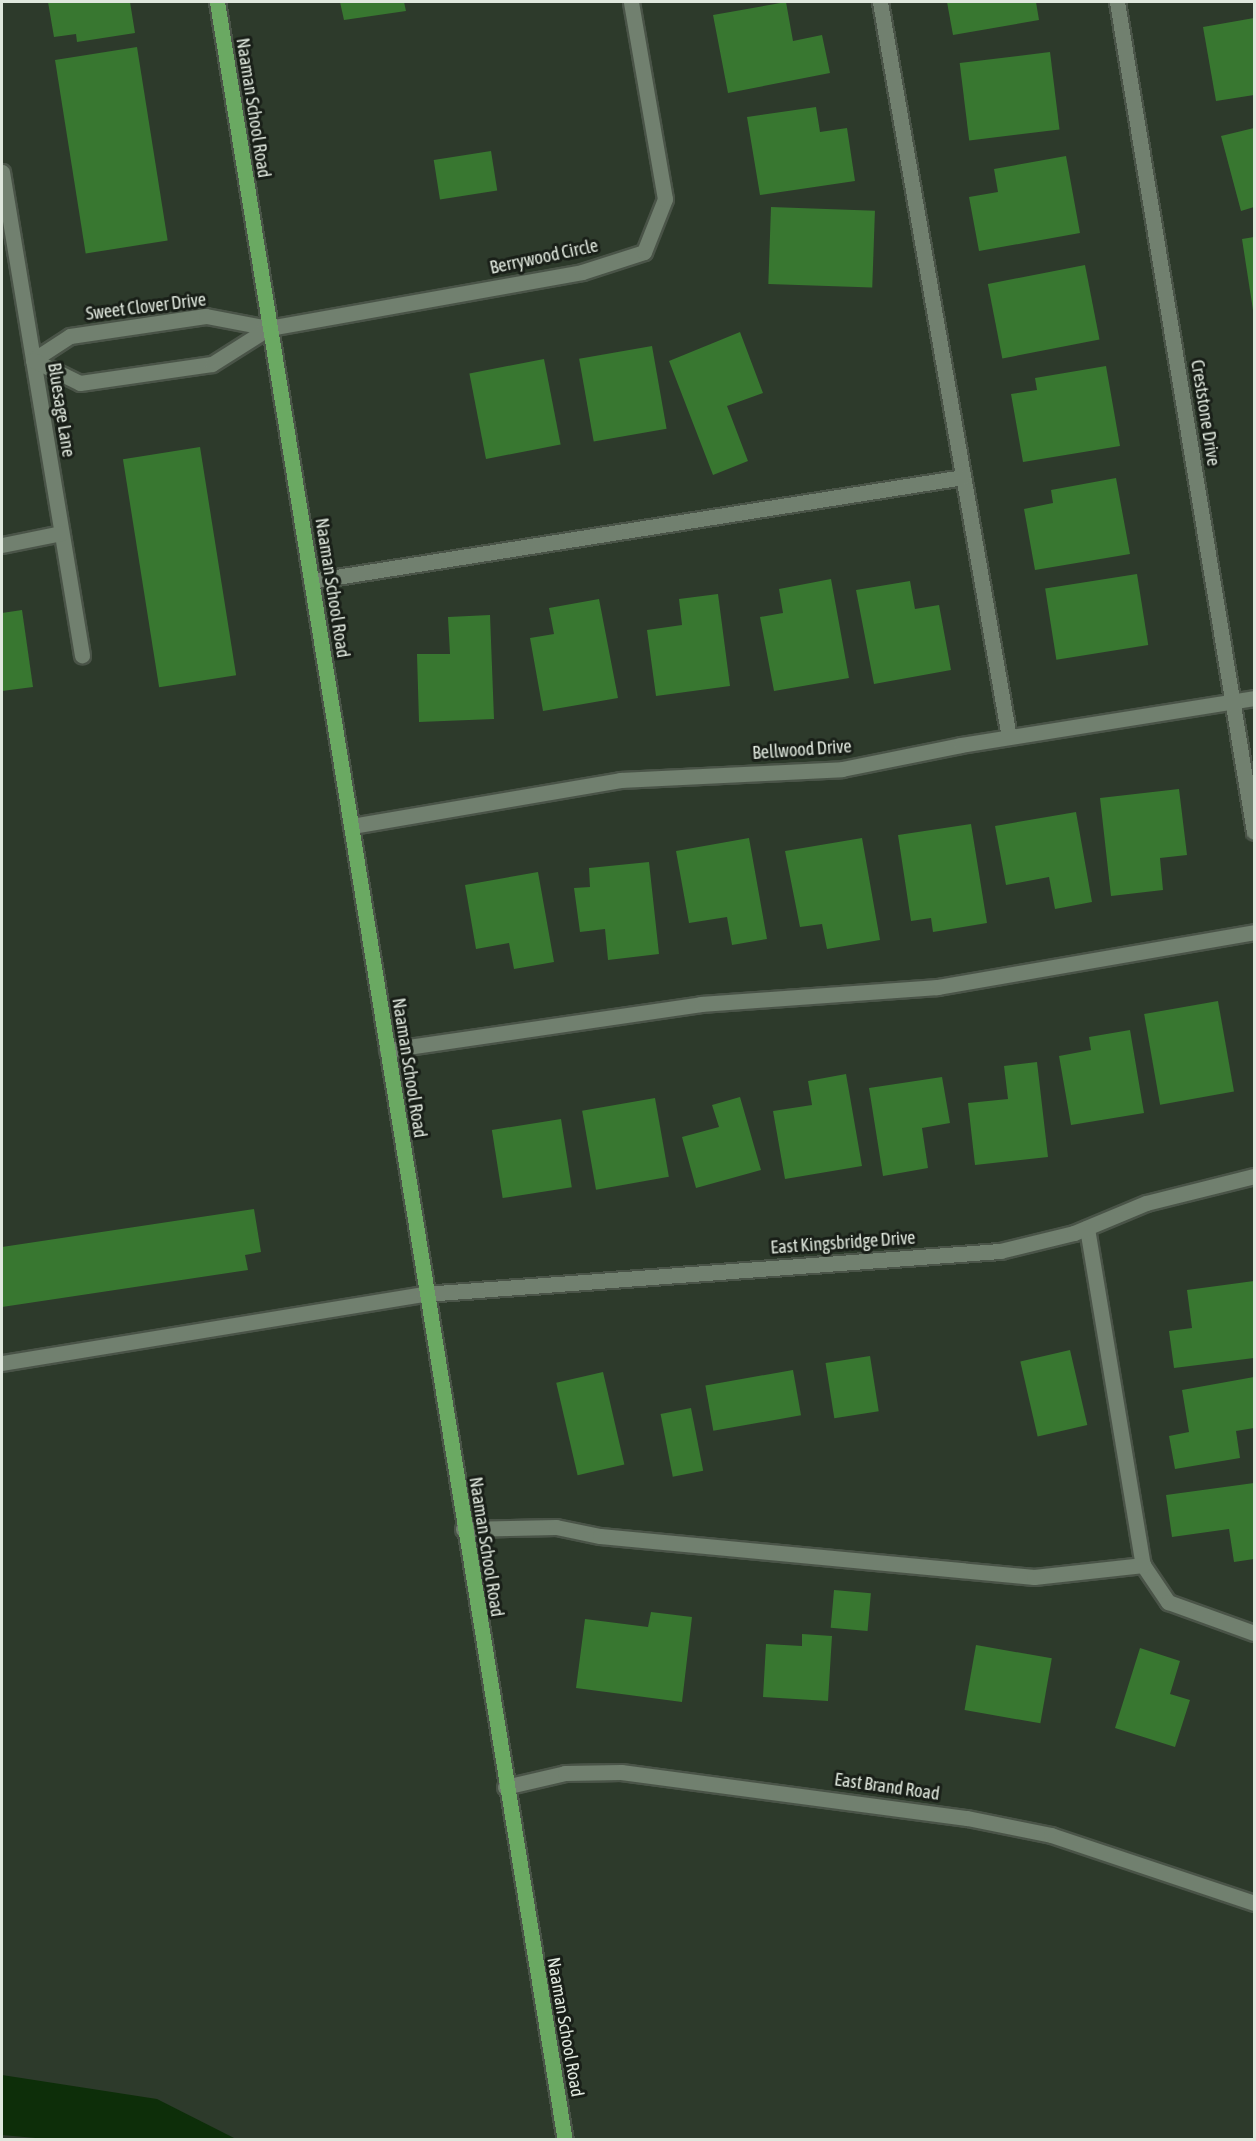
<!DOCTYPE html>
<style>
body{margin:0}
#map{position:relative;width:1256px;height:2141px;overflow:hidden;background:#2d3a2b;font-family:"Asap Condensed",sans-serif}
div>[style]{position:absolute}
.water>*{inset:0;background:#0d2e09}
.building>*{inset:0;background:#387730;transform-origin:0 0}
.roads{filter:drop-shadow(2px 0 #4a5448) drop-shadow(-2px 0 #4a5448) drop-shadow(0 2px #4a5448) drop-shadow(0 -2px #4a5448)}
.minor>*{height:15px;margin:-7.5px;padding:0 7.5px;transform-origin:7.5px;border-radius:7.5px;background:#71806f}
.major>*{height:15px;margin:-7.5px;padding:0 7.5px;transform-origin:7.5px;border-radius:7.5px;background:#6aa962}
span{translate:-50% -50%;white-space:nowrap;text-align:center;line-height:1.15;-webkit-text-stroke:6px #191f18;paint-order:stroke}
.street-label{font-size:18px;color:#dfe7dd}
.frame{position:absolute;inset:0;border:3px solid #dfe7dd;pointer-events:none}
</style>
<div id="map">
<div class="water">
<div style="clip-path:polygon(2px 2075px,157px 2099px,236px 2139px,58px 2140px,2px 2135px)"></div>
</div>
<div class="building">
<div style="clip-path:polygon(48px 2px,130px 2px,135px 33px,77px 42px,76px 34px,54px 37px)"></div>
<div style="clip-path:polygon(340px 2px,404px 2px,406px 11px,344px 20px)"></div>
<div style="clip-path:polygon(786px 2px,793px 41px,822px 35px,830px 73px,728px 93px,713px 15px)"></div>
<div style="clip-path:polygon(947px 2px,1036px 2px,1039px 20px,953px 35px)"></div>
<div style="clip-path:polygon(1254px 18px,1254px 95px,1216px 101px,1203px 27px)"></div>
<div style="left:137px;top:47px;width:196px;height:83px;rotate:81deg"></div>
<div style="left:1050px;top:52px;width:78px;height:91px;rotate:83deg"></div>
<div style="clip-path:polygon(816px 107px,820px 132px,847px 128px,855px 181px,760px 195px,747px 117px)"></div>
<div style="clip-path:polygon(1254px 128px,1254px 207px,1241px 211px,1221px 136px)"></div>
<div style="left:491px;top:151px;width:40px;height:58px;rotate:81deg"></div>
<div style="clip-path:polygon(1066px 156px,1080px 233px,979px 251px,969px 197px,998px 192px,994px 169px)"></div>
<div style="left:771px;top:207px;width:104px;height:77px;rotate:2deg"></div>
<div style="clip-path:polygon(1254px 237px,1254px 309px,1253px 310px,1242px 239px)"></div>
<div style="left:1085px;top:265px;width:76px;height:99px;rotate:79deg"></div>
<div style="clip-path:polygon(740px 332px,763px 393px,727px 406px,748px 461px,713px 475px,669px 361px)"></div>
<div style="left:652px;top:346px;width:84px;height:74px;rotate:80deg"></div>
<div style="left:544px;top:359px;width:87px;height:76px;rotate:79deg"></div>
<div style="clip-path:polygon(1106px 366px,1120px 446px,1023px 462px,1011px 394px,1037px 390px,1035px 378px)"></div>
<div style="left:200px;top:447px;width:231px;height:78px;rotate:81deg"></div>
<div style="clip-path:polygon(1116px 478px,1130px 554px,1035px 570px,1024px 509px,1053px 503px,1051px 490px)"></div>
<div style="left:1137px;top:574px;width:72px;height:93px;rotate:81deg"></div>
<div style="clip-path:polygon(831px 579px,849px 678px,774px 691px,760px 617px,783px 613px,779px 589px)"></div>
<div style="clip-path:polygon(910px 581px,915px 609px,939px 605px,951px 670px,874px 684px,856px 590px)"></div>
<div style="clip-path:polygon(718px 594px,730px 686px,656px 696px,647px 630px,682px 625px,679px 599px)"></div>
<div style="clip-path:polygon(599px 599px,618px 698px,543px 711px,530px 638px,554px 634px,549px 608px)"></div>
<div style="clip-path:polygon(22px 610px,33px 687px,2px 691px,2px 613px)"></div>
<div style="clip-path:polygon(490px 615px,494px 719px,419px 722px,417px 654px,450px 654px,448px 617px)"></div>
<div style="clip-path:polygon(1179px 789px,1187px 855px,1160px 858px,1163px 890px,1111px 896px,1100px 798px)"></div>
<div style="clip-path:polygon(1076px 812px,1092px 902px,1055px 909px,1049px 877px,1006px 885px,995px 826px)"></div>
<div style="clip-path:polygon(971px 824px,987px 923px,933px 932px,931px 918px,911px 921px,898px 835px)"></div>
<div style="clip-path:polygon(749px 838px,767px 939px,732px 945px,727px 917px,689px 923px,676px 851px)"></div>
<div style="clip-path:polygon(862px 838px,880px 940px,827px 949px,822px 924px,800px 927px,785px 851px)"></div>
<div style="clip-path:polygon(649px 862px,659px 954px,608px 960px,605px 929px,580px 932px,574px 888px,590px 887px,589px 868px)"></div>
<div style="clip-path:polygon(538px 872px,554px 962px,514px 969px,509px 943px,476px 949px,465px 885px)"></div>
<div style="left:1218px;top:1001px;width:92px;height:75px;rotate:80deg"></div>
<div style="clip-path:polygon(1130px 1030px,1144px 1113px,1071px 1125px,1059px 1056px,1091px 1050px,1089px 1037px)"></div>
<div style="clip-path:polygon(1037px 1062px,1048px 1157px,975px 1165px,968px 1103px,1008px 1099px,1004px 1066px)"></div>
<div style="clip-path:polygon(846px 1074px,862px 1166px,785px 1179px,773px 1111px,812px 1105px,808px 1081px)"></div>
<div style="clip-path:polygon(942px 1077px,950px 1123px,922px 1128px,928px 1168px,883px 1176px,869px 1088px)"></div>
<div style="clip-path:polygon(740px 1097px,761px 1170px,696px 1188px,682px 1137px,719px 1127px,712px 1105px)"></div>
<div style="left:655px;top:1098px;width:80px;height:74px;rotate:80deg"></div>
<div style="left:561px;top:1119px;width:69px;height:70px;rotate:81deg"></div>
<div style="clip-path:polygon(254px 1209px,261px 1252px,245px 1255px,248px 1270px,2px 1307px,2px 1247px)"></div>
<div style="clip-path:polygon(1254px 1281px,1254px 1358px,1174px 1368px,1169px 1331px,1192px 1328px,1187px 1290px)"></div>
<div style="left:1070px;top:1350px;width:77px;height:51px;rotate:77deg"></div>
<div style="left:870px;top:1356px;width:56px;height:45px;rotate:81deg"></div>
<div style="left:793px;top:1370px;width:46px;height:89px;rotate:80deg"></div>
<div style="left:603px;top:1372px;width:95px;height:48px;rotate:77deg"></div>
<div style="clip-path:polygon(1254px 1377px,1254px 1428px,1236px 1431px,1240px 1458px,1175px 1469px,1169px 1436px,1189px 1432px,1182px 1390px)"></div>
<div style="left:691px;top:1408px;width:64px;height:31px;rotate:79deg"></div>
<div style="clip-path:polygon(1254px 1483px,1254px 1559px,1234px 1562px,1229px 1529px,1172px 1537px,1166px 1495px)"></div>
<div style="left:834px;top:1590px;width:37px;height:38px;rotate:5deg"></div>
<div style="clip-path:polygon(651px 1612px,692px 1617px,682px 1702px,576px 1688px,585px 1619px,648px 1627px)"></div>
<div style="clip-path:polygon(802px 1634px,832px 1636px,828px 1701px,763px 1697px,766px 1644px,802px 1646px)"></div>
<div style="left:976px;top:1645px;width:77px;height:66px;rotate:10deg"></div>
<div style="clip-path:polygon(1140px 1648px,1180px 1661px,1170px 1694px,1190px 1700px,1175px 1747px,1115px 1728px)"></div>
</div>
<div class="roads">
<div class="minor">
<div style="left:880px;top:2px;width:746px;rotate:80.05deg"></div>
<div style="left:1117px;top:2px;width:841px;rotate:80.63deg"></div>
<div style="left:2px;top:172px;width:490px;rotate:80.6deg"></div>
<div style="left:33px;top:360px;width:44px;rotate:-33deg"></div>
<div style="left:70px;top:336px;width:137px;rotate:-8.4deg"></div>
<div style="left:206px;top:316px;width:64px;rotate:10.8deg"></div>
<div style="left:269px;top:328px;width:318px;rotate:-10.1deg"></div>
<div style="left:582px;top:272px;width:65px;rotate:-17.9deg"></div>
<div style="left:644px;top:252px;width:57px;rotate:-68.4deg"></div>
<div style="left:665px;top:199px;width:200px;rotate:-99.8deg"></div>
<div style="left:33px;top:360px;width:52px;rotate:26.1deg"></div>
<div style="left:80px;top:383px;width:133px;rotate:-8.2deg"></div>
<div style="left:212px;top:364px;width:67px;rotate:-32.3deg"></div>
<div style="left:2px;top:545px;width:60px;rotate:-11.5deg"></div>
<div style="left:311px;top:581px;width:660px;rotate:-9.06deg"></div>
<div style="left:352px;top:826px;width:272px;rotate:-9.7deg"></div>
<div style="left:620px;top:780px;width:222px;rotate:-2.8deg"></div>
<div style="left:842px;top:769px;width:121px;rotate:-11.4deg"></div>
<div style="left:961px;top:745px;width:297px;rotate:-9.1deg"></div>
<div style="left:387px;top:1050px;width:317px;rotate:-8.3deg"></div>
<div style="left:701px;top:1004px;width:237px;rotate:-4.1deg"></div>
<div style="left:937px;top:987px;width:322px;rotate:-9.8deg"></div>
<div style="left:1087px;top:1228px;width:342px;rotate:80.6deg"></div>
<div style="left:1143px;top:1565px;width:45px;rotate:56deg"></div>
<div style="left:1168px;top:1602px;width:91px;rotate:19.8deg"></div>
<div style="left:2px;top:1363px;width:428px;rotate:-9.3deg"></div>
<div style="left:424px;top:1294px;width:578px;rotate:-4.27deg"></div>
<div style="left:1000px;top:1251px;width:76px;rotate:-13.7deg"></div>
<div style="left:1074px;top:1233px;width:78px;rotate:-22.6deg"></div>
<div style="left:1146px;top:1203px;width:111px;rotate:-14deg"></div>
<div style="left:463px;top:1529px;width:93px;rotate:-1.2deg"></div>
<div style="left:556px;top:1527px;width:45px;rotate:11.6deg"></div>
<div style="left:600px;top:1536px;width:436px;rotate:5.4deg"></div>
<div style="left:1034px;top:1577px;width:110px;rotate:-6.3deg"></div>
<div style="left:505px;top:1787px;width:62px;rotate:-13.1deg"></div>
<div style="left:565px;top:1773px;width:56px;rotate:-1deg"></div>
<div style="left:621px;top:1772px;width:349px;rotate:7.6deg"></div>
<div style="left:967px;top:1818px;width:86px;rotate:11.4deg"></div>
<div style="left:1051px;top:1835px;width:214px;rotate:18.5deg"></div>
</div>
<div class="major">
<div style="left:217px;top:2px;width:2166px;rotate:80.76deg"></div>
</div>
</div>
<div class="street-label">
<span style="left:253px;top:108px;rotate:81deg">Naaman School Road</span>
<span style="left:544px;top:257px;rotate:-12deg">Berrywood Circle</span>
<span style="left:146px;top:307px;rotate:-7deg">Sweet Clover Drive</span>
<span style="left:61px;top:410px;rotate:81deg">Bluesage Lane</span>
<span style="left:1205px;top:413px;rotate:81deg">Creststone Drive</span>
<span style="left:332px;top:588px;rotate:81deg">Naaman School Road</span>
<span style="left:802px;top:750px;rotate:-4deg">Bellwood Drive</span>
<span style="left:409px;top:1068px;rotate:81deg">Naaman School Road</span>
<span style="left:843px;top:1243px;rotate:-4deg">East Kingsbridge Drive</span>
<span style="left:486px;top:1547px;rotate:81deg">Naaman School Road</span>
<span style="left:887px;top:1787px;rotate:8deg">East Brand Road</span>
<span style="left:565px;top:2027px;rotate:80deg">Naaman School Road</span>
</div>
<div class="frame"></div>
</div>
